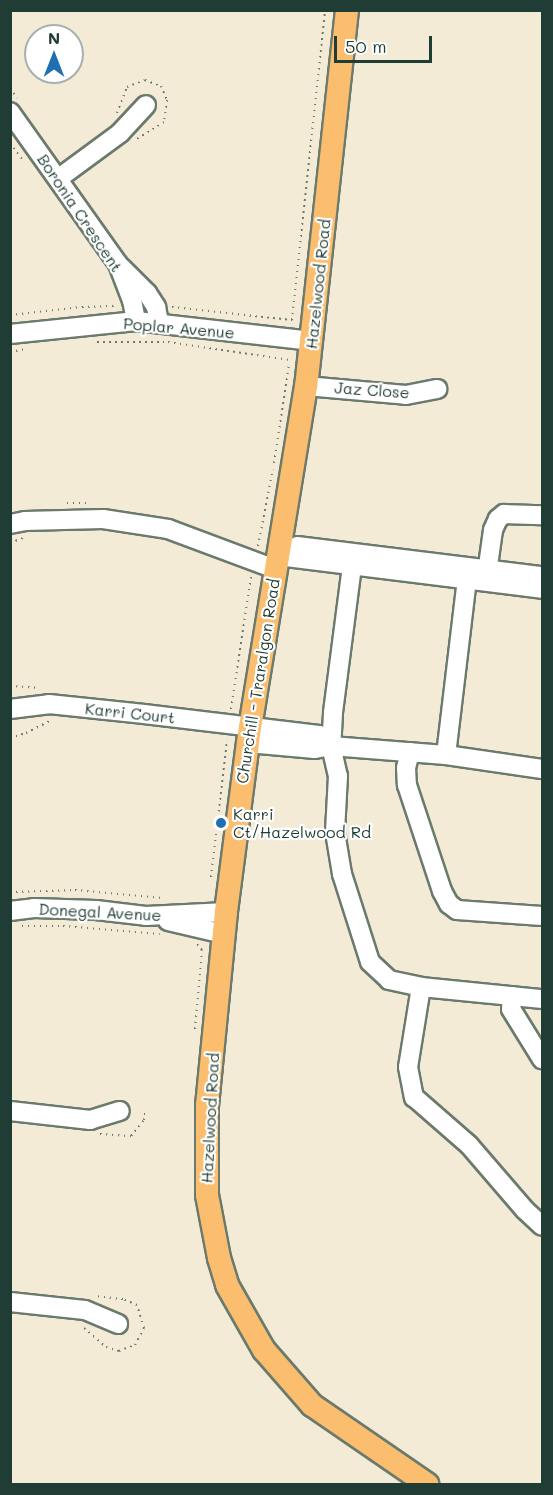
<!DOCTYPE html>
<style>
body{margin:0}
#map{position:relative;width:553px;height:1495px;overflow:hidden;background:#f4ebd7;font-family:Mali,sans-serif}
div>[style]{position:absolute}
.path>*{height:2px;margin-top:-1px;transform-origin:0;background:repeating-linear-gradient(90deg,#6a7a6d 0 1.5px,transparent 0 6px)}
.roads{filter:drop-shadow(2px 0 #6a7a6d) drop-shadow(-2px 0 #6a7a6d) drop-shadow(0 2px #6a7a6d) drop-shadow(0 -2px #6a7a6d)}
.minor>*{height:18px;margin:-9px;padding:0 9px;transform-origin:9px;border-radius:9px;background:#fff}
.major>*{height:22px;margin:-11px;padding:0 11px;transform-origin:11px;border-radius:11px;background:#fbbd6e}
.dots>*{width:16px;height:16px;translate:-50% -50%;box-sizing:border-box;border:3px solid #fff;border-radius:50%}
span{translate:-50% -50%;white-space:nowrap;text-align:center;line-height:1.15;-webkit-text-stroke:4.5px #fff;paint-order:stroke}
.street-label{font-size:16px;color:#1f3d34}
.poi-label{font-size:16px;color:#1f3d34}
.left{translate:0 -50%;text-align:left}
.frame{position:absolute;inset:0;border:12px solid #1f3d34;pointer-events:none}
.north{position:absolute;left:24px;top:24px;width:60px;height:60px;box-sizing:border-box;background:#fff;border:2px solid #a5b1ae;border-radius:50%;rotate:0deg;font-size:16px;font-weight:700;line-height:24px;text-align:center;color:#1f3d34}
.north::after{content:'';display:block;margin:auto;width:21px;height:27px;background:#1f6fb2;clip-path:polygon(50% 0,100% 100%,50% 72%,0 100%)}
.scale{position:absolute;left:334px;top:36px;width:98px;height:27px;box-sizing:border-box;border:3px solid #1f3d34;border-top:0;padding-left:8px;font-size:18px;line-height:21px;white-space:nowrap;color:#1f3d34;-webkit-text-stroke:4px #fff;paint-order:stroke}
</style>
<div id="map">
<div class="path">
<div style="left:10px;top:14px;width:7px;rotate:-34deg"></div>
<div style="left:10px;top:88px;width:12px;rotate:55deg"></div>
<div style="left:117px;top:113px;width:28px;rotate:-69deg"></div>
<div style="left:127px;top:87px;width:19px;rotate:-21deg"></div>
<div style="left:145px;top:80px;width:17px;rotate:21deg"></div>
<div style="left:161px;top:86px;width:15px;rotate:67deg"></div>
<div style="left:167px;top:100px;width:22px;rotate:98deg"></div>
<div style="left:164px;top:122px;width:32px;rotate:148deg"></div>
<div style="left:10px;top:143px;width:21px;rotate:53deg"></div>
<div style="left:172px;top:307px;width:121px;rotate:6.2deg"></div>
<div style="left:292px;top:320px;width:312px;rotate:-83.9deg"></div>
<div style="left:10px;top:315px;width:72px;rotate:-6.3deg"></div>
<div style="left:82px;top:307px;width:34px;rotate:-2deg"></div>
<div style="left:97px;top:342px;width:71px"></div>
<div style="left:168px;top:342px;width:123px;rotate:8.4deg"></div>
<div style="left:10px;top:352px;width:16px;rotate:-11deg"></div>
<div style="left:274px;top:463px;width:99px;rotate:-81.3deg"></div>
<div style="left:67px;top:503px;width:19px"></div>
<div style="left:10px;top:543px;width:14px;rotate:-21deg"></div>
<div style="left:258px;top:546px;width:78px;rotate:-79deg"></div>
<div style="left:10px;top:686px;width:30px;rotate:4deg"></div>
<div style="left:231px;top:709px;width:134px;rotate:-81.4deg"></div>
<div style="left:10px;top:738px;width:17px;rotate:-17deg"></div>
<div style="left:26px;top:733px;width:27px;rotate:-27deg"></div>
<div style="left:211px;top:877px;width:138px;rotate:-83.3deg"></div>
<div style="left:10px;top:892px;width:65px;rotate:-1.8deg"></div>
<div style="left:75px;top:890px;width:88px;rotate:5.2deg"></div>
<div style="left:22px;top:926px;width:41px"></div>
<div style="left:63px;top:926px;width:97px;rotate:4.7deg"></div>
<div style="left:195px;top:1029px;width:79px;rotate:-84.9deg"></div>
<div style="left:202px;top:950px;width:8px;rotate:-130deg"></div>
<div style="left:100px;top:1134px;width:31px;rotate:4deg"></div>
<div style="left:131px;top:1136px;width:21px;rotate:-51deg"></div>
<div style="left:144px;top:1120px;width:6px;rotate:-81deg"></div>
<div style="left:145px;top:1114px;width:6px;rotate:180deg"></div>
<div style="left:84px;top:1328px;width:29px;rotate:41deg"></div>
<div style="left:106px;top:1347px;width:14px;rotate:17deg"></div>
<div style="left:119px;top:1351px;width:17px;rotate:-21deg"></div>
<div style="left:135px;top:1345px;width:19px;rotate:-62deg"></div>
<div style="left:144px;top:1328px;width:24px;rotate:-107deg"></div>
<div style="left:137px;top:1305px;width:15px;rotate:-157deg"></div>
<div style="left:123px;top:1299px;width:28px;rotate:-174deg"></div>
</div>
<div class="roads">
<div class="minor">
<div style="left:10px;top:112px;width:186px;rotate:54.6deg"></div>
<div style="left:118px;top:264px;width:39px;rotate:69deg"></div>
<div style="left:132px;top:300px;width:21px;rotate:79deg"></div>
<div style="left:59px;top:178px;width:76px;rotate:-36.4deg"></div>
<div style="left:120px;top:133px;width:38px;rotate:-47deg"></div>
<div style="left:121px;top:267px;width:37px;rotate:45deg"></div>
<div style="left:147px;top:293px;width:17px;rotate:57deg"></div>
<div style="left:156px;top:307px;width:16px;rotate:79deg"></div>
<div style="left:10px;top:334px;width:127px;rotate:-5.9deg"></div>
<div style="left:136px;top:321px;width:177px;rotate:6.5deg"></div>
<div style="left:306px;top:386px;width:100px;rotate:5.1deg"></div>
<div style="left:406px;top:395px;width:32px;rotate:-11deg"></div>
<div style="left:10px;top:524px;width:15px;rotate:-11deg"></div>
<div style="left:25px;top:521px;width:78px;rotate:-1.5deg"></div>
<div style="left:103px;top:519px;width:66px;rotate:8.7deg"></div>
<div style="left:168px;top:529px;width:114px;rotate:20.5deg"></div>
<div style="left:297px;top:546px;width:247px;rotate:7deg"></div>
<div style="left:278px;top:556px;width:266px;rotate:7.1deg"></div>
<div style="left:352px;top:566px;width:148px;rotate:97.4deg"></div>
<div style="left:333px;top:713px;width:33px;rotate:93deg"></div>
<div style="left:331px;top:746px;width:31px;rotate:77deg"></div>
<div style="left:338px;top:776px;width:56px;rotate:93.1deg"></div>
<div style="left:335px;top:832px;width:43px;rotate:80.5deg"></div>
<div style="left:342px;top:874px;width:92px;rotate:72.3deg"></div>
<div style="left:370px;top:962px;width:26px;rotate:43deg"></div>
<div style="left:389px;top:980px;width:33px;rotate:12deg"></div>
<div style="left:421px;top:987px;width:122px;rotate:5.7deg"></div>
<div style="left:486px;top:580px;width:50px;rotate:-82deg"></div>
<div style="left:493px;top:530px;width:12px;rotate:-66deg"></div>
<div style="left:498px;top:519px;width:8px;rotate:-40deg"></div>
<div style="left:504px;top:514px;width:38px;rotate:2deg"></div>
<div style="left:10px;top:709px;width:39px;rotate:-7deg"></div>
<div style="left:49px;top:704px;width:96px;rotate:6deg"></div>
<div style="left:144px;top:714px;width:176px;rotate:6.8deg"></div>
<div style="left:319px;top:735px;width:16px;rotate:43deg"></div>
<div style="left:248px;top:743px;width:67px;rotate:5.1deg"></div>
<div style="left:315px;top:749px;width:16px;rotate:-11deg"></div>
<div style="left:331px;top:746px;width:115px;rotate:4.5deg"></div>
<div style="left:446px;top:755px;width:97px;rotate:8.3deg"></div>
<div style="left:410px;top:752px;width:16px;rotate:104deg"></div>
<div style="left:406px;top:768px;width:17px;rotate:87deg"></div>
<div style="left:407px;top:785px;width:112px;rotate:71.7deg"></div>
<div style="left:442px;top:891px;width:15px;rotate:62deg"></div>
<div style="left:449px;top:904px;width:10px;rotate:37deg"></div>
<div style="left:457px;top:910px;width:85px;rotate:4deg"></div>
<div style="left:446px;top:755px;width:176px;rotate:-83.2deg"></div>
<div style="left:10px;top:911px;width:24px;rotate:-7deg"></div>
<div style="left:34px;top:908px;width:62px;rotate:1.8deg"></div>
<div style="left:96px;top:910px;width:50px;rotate:6.8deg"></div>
<div style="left:146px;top:916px;width:80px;rotate:-2.9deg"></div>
<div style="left:168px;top:921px;width:57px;rotate:13.1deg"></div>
<div style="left:421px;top:987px;width:81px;rotate:99.2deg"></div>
<div style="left:408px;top:1067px;width:31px;rotate:79deg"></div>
<div style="left:414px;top:1097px;width:73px;rotate:41.1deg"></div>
<div style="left:469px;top:1145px;width:86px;rotate:49.3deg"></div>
<div style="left:525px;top:1210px;width:23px;rotate:43deg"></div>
<div style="left:512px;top:996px;width:13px;rotate:94deg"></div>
<div style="left:511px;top:1009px;width:59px;rotate:58.2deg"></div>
<div style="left:10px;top:1111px;width:81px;rotate:6.4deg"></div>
<div style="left:90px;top:1120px;width:31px;rotate:-17deg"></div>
<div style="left:10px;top:1302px;width:75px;rotate:6.1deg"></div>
<div style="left:85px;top:1310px;width:36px;rotate:23deg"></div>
</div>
<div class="major">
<div style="left:347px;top:10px;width:378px;rotate:96.2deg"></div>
<div style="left:306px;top:386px;width:346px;rotate:99.3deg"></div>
<div style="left:250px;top:727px;width:187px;rotate:97.4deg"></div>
<div style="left:226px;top:912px;width:194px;rotate:95.6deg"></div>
<div style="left:207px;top:1105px;width:90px;rotate:90deg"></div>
<div style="left:207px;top:1195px;width:64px;rotate:79.2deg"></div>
<div style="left:219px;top:1258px;width:28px;rotate:73deg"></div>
<div style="left:227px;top:1285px;width:75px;rotate:60.4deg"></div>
<div style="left:264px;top:1350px;width:73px;rotate:48.9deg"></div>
<div style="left:312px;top:1405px;width:140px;rotate:34.5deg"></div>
</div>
</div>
<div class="dots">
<div style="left:221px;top:823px;background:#1f6fb2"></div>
</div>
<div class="street-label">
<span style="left:80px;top:213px;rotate:56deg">Boronia Crescent</span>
<span style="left:318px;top:284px;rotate:-84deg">Hazelwood Road</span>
<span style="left:179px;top:328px;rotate:5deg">Poplar Avenue</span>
<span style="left:372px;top:390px;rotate:4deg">Jaz Close</span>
<span style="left:258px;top:681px;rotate:-81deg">Churchill - Traralgon Road</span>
<span style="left:130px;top:713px;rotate:6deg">Karri Court</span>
<span style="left:100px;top:912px;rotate:3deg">Donegal Avenue</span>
<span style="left:210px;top:1118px;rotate:-87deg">Hazelwood Road</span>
</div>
<div class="poi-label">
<span class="left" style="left:233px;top:823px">Karri<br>Ct/Hazelwood Rd</span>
</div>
<div class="frame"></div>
<div class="north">N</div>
<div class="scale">50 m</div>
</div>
